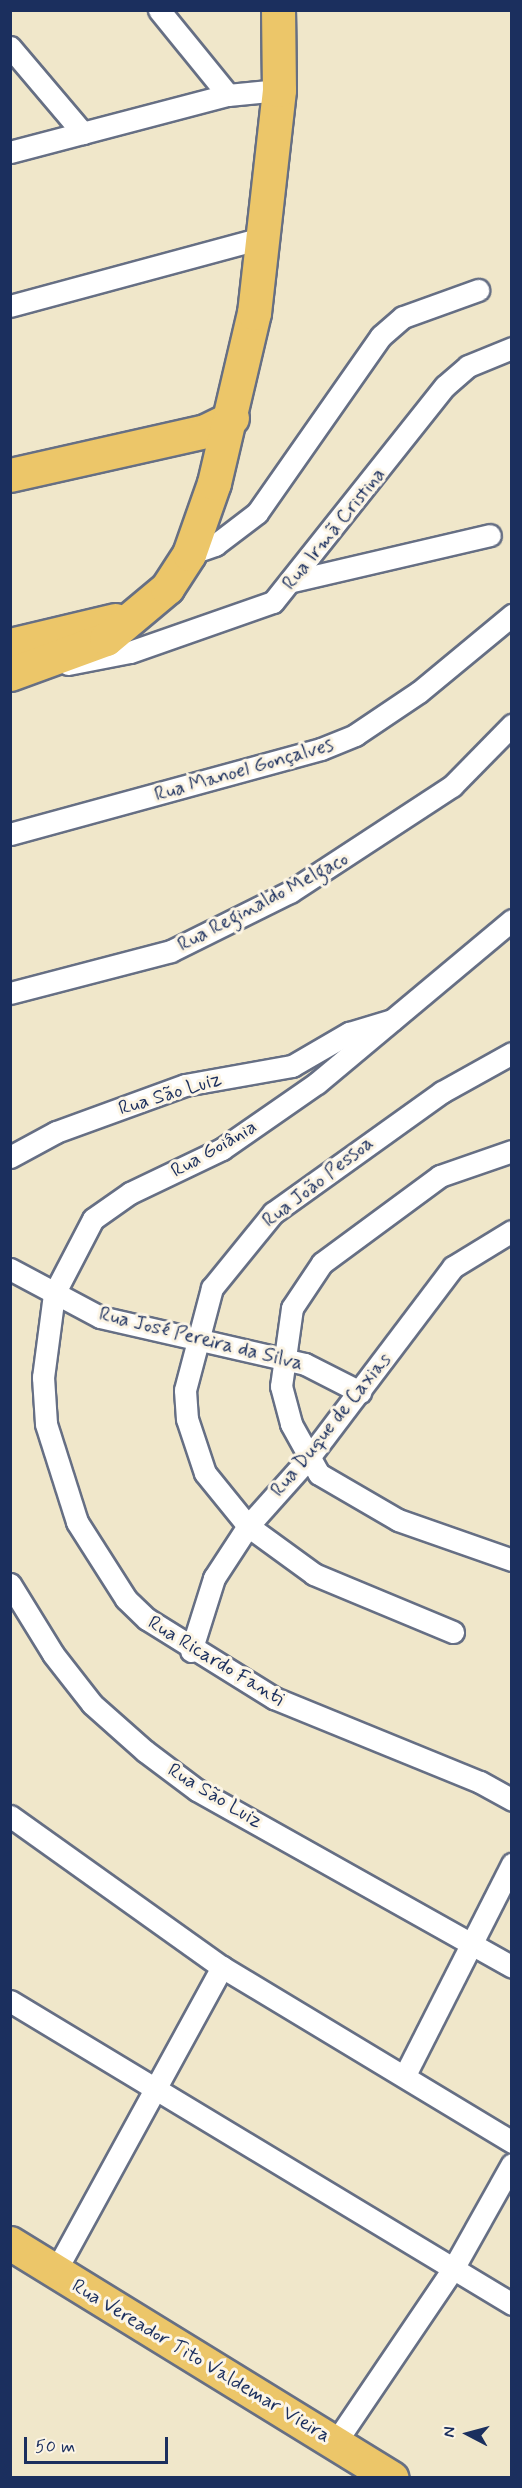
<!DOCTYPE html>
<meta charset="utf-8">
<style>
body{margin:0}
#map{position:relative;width:522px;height:2488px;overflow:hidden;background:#f0e7ca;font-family:Mynerve,sans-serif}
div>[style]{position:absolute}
.roads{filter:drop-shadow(2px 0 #666f84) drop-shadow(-2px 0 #666f84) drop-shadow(0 2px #666f84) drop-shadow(0 -2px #666f84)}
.street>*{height:21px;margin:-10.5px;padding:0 10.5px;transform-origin:10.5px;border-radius:10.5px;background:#fff}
.primary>*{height:33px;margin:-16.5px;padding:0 16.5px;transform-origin:16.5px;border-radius:16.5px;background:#ecc669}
span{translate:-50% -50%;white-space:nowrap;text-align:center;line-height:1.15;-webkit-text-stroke:6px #fcf5e5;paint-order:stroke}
.street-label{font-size:20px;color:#1b2f5e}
.frame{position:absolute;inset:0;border:12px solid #1b2f5e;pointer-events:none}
.north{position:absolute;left:438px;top:2404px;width:60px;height:60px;-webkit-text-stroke:4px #fcf5e5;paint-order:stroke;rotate:276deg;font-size:16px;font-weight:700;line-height:24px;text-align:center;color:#1b2f5e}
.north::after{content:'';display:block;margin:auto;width:21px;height:27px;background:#1b2f5e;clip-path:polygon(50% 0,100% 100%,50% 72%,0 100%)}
.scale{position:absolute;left:24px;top:2437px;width:144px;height:27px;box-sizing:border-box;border:3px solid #1b2f5e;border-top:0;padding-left:8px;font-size:18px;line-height:21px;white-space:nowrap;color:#1b2f5e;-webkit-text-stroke:4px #fcf5e5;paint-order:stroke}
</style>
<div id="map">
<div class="roads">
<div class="street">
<div style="left:159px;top:10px;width:109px;rotate:50.9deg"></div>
<div style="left:10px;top:47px;width:113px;rotate:49.7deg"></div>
<div style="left:10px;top:152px;width:225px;rotate:-14.7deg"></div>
<div style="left:228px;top:95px;width:51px;rotate:-5.6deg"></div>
<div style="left:10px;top:306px;width:265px;rotate:-15.1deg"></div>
<div style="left:189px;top:554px;width:28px;rotate:-19deg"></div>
<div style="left:215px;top:545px;width:53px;rotate:-37.3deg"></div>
<div style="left:257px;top:513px;width:216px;rotate:-55deg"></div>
<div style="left:381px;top:336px;width:29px;rotate:-41deg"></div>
<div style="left:403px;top:317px;width:80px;rotate:-19.8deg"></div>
<div style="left:293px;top:581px;width:202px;rotate:-13.1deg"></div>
<div style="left:68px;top:664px;width:63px;rotate:-11deg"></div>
<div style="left:130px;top:652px;width:151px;rotate:-19.3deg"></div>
<div style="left:273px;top:602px;width:276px;rotate:-51.5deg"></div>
<div style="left:445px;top:386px;width:30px;rotate:-41deg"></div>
<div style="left:468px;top:366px;width:48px;rotate:-22.2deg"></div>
<div style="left:10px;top:834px;width:322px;rotate:-15.3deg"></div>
<div style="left:321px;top:749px;width:37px;rotate:-22deg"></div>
<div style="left:355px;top:735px;width:77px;rotate:-33.9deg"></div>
<div style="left:419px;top:692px;width:121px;rotate:-39.6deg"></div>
<div style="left:512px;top:920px;width:254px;rotate:140.1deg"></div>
<div style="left:317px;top:1083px;width:116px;rotate:145.2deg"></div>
<div style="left:222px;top:1149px;width:102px;rotate:154.4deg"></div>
<div style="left:130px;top:1193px;width:45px;rotate:144.9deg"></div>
<div style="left:93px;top:1219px;width:85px;rotate:117.5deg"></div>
<div style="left:54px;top:1294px;width:84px;rotate:97.5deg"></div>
<div style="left:43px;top:1377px;width:47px;rotate:86.3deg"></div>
<div style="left:46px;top:1424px;width:103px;rotate:72.4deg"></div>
<div style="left:77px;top:1522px;width:91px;rotate:57.5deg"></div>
<div style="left:126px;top:1599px;width:29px;rotate:44deg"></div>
<div style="left:147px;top:1619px;width:150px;rotate:31.9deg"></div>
<div style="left:274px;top:1698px;width:222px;rotate:22.2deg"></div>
<div style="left:480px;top:1782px;width:37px;rotate:29deg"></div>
<div style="left:10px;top:993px;width:166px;rotate:-14.6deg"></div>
<div style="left:171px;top:951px;width:133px;rotate:-26.4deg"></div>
<div style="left:290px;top:892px;width:194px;rotate:-33.2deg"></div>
<div style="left:452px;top:786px;width:86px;rotate:-45.5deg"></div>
<div style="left:512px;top:1151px;width:76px;rotate:160.9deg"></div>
<div style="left:440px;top:1176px;width:147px;rotate:143.6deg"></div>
<div style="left:322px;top:1263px;width:54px;rotate:123.7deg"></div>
<div style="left:292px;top:1308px;width:79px;rotate:98deg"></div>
<div style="left:281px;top:1386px;width:39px;rotate:75deg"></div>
<div style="left:291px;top:1424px;width:57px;rotate:60.8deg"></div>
<div style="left:319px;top:1474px;width:91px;rotate:30.2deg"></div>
<div style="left:398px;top:1520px;width:121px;rotate:19.3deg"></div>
<div style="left:10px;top:1157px;width:52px;rotate:-28.5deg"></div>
<div style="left:56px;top:1132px;width:137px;rotate:-20deg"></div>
<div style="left:185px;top:1085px;width:109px;rotate:-10.1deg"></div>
<div style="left:292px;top:1066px;width:66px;rotate:-30.1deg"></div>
<div style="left:349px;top:1033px;width:45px;rotate:-16.8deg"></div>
<div style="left:10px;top:1269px;width:102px;rotate:28.1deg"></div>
<div style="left:100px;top:1317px;width:210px;rotate:12.9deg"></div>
<div style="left:305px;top:1364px;width:62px;rotate:27deg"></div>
<div style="left:10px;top:1584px;width:82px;rotate:58.4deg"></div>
<div style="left:53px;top:1654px;width:63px;rotate:52deg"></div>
<div style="left:92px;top:1704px;width:71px;rotate:41.6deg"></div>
<div style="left:145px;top:1751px;width:65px;rotate:36.9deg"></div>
<div style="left:197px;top:1790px;width:361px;rotate:29.3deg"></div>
<div style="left:453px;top:1632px;width:151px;rotate:-157.4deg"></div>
<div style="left:314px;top:1574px;width:82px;rotate:-144deg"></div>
<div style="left:248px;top:1526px;width:68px;rotate:-129.1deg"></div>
<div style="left:205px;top:1473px;width:57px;rotate:-108.4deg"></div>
<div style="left:187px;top:1419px;width:29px;rotate:-94deg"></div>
<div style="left:185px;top:1390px;width:106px;rotate:-75.2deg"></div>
<div style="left:212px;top:1288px;width:97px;rotate:-50.9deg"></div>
<div style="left:273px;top:1213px;width:208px;rotate:-35.6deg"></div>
<div style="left:442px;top:1092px;width:80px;rotate:-29.1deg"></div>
<div style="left:191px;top:1651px;width:77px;rotate:-72.5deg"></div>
<div style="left:214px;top:1578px;width:62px;rotate:-56.8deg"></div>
<div style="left:248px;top:1526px;width:89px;rotate:-48.2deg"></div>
<div style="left:307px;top:1460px;width:242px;rotate:-52.9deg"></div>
<div style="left:453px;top:1267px;width:69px;rotate:-31.4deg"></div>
<div style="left:10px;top:1816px;width:260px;rotate:35.5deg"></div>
<div style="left:222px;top:1967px;width:339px;rotate:31.1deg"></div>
<div style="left:10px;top:2001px;width:586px;rotate:31.11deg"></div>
<div style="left:405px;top:2075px;width:237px;rotate:-63.1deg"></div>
<div style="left:55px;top:2272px;width:348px;rotate:-61.3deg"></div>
<div style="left:335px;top:2443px;width:210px;rotate:-55.9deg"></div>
<div style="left:453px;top:2269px;width:120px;rotate:-60.7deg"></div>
</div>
<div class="primary">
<div style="left:10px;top:475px;width:200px;rotate:-12.7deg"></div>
<div style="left:205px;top:431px;width:30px;rotate:-26deg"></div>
<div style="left:10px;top:645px;width:108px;rotate:-13.4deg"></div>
<div style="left:10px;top:674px;width:102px;rotate:-20deg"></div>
<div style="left:106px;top:639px;width:80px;rotate:-39.9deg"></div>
<div style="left:167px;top:588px;width:40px;rotate:-57.1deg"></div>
<div style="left:189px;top:554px;width:75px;rotate:-70.6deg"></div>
<div style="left:214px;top:483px;width:175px;rotate:-76.8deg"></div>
<div style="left:254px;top:313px;width:224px;rotate:-83.6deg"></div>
<div style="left:279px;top:90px;width:80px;rotate:-90.7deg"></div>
<div style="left:10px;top:2243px;width:448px;rotate:31.6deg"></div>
</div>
</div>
<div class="street-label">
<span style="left:334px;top:529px;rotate:-51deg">Rua Irmã Cristina</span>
<span style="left:244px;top:770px;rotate:-16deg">Rua Manoel Gonçalves</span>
<span style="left:263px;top:902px;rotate:-28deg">Rua Reginaldo Melgaco</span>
<span style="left:170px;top:1094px;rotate:-17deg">Rua São Luiz</span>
<span style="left:214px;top:1149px;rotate:-30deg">Rua Goiânia</span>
<span style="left:318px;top:1182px;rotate:-38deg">Rua João Pessoa</span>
<span style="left:201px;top:1339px;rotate:14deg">Rua José Pereira da Silva</span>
<span style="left:331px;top:1425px;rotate:-51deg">Rua Duque de Caxias</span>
<span style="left:216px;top:1661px;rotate:31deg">Rua Ricardo Fanti</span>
<span style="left:215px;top:1796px;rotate:31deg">Rua São Luiz</span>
<span style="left:201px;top:2361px;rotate:31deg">Rua Vereador Tito Valdemar Vieira</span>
</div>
<div class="frame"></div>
<div class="north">N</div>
<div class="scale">50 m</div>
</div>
